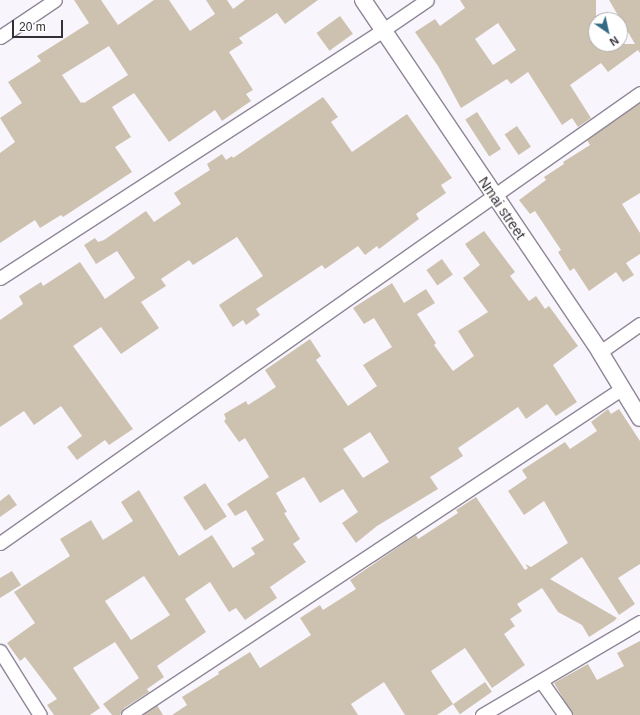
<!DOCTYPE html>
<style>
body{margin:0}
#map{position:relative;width:640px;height:715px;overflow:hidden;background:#f9f5fd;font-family:Arial,sans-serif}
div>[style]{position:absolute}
.building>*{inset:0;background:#cdc2b0;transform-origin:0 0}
.roads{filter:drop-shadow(1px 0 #8f8697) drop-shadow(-1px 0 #8f8697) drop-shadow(0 1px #8f8697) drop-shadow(0 -1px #8f8697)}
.minor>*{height:13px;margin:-6.5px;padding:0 6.5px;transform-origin:6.5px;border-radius:6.5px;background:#fff}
.tertiary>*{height:16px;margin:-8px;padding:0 8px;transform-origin:8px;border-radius:8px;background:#fff}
span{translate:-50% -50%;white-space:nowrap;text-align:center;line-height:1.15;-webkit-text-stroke:3px #fff;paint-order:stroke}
.street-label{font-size:14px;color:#343037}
.north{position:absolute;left:588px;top:12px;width:40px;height:40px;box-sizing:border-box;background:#fff;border:1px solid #aeacaf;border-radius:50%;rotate:146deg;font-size:11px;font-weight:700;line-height:16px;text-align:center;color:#343037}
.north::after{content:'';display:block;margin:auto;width:14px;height:18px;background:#356a86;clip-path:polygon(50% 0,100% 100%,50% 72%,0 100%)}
.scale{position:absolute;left:12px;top:20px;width:51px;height:18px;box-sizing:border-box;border:2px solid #343037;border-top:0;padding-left:5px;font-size:12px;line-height:14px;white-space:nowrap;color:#343037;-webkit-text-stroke:3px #fff;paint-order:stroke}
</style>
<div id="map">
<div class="building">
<div style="clip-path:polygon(evenodd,74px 0,101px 0,118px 25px,154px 0,169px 0,190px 31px,215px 14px,206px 0,227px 0,233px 9px,245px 0,318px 0,285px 24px,277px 13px,239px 38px,243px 43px,229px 52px,253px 90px,246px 94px,251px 101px,222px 121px,215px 110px,169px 142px,134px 93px,112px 107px,131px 137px,115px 147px,132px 172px,63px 217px,61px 215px,40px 228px,35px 220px,0 243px,0 153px,15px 142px,0 118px,22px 103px,8px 82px,41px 61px,37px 56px,89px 23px,74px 0,109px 46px,128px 75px,84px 103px,83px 102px,81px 103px,62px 75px,109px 46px)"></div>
<div style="clip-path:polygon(evenodd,460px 0,596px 0,596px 44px,635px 44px,609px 0,640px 0,640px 53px,638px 50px,608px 72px,601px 63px,570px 85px,591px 118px,578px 127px,572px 118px,562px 125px,528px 72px,511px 84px,507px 79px,461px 108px,438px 66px,415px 32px,435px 19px,440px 26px,465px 8px,460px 0,498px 23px,516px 50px,493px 65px,475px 39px,498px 23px)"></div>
<div style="left:340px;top:16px;width:22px;height:29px;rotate:54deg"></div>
<div style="clip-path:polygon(323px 97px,338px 117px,331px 122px,352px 152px,407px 114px,452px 178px,441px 185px,446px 193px,416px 214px,419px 219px,379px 249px,377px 246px,365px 255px,358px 246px,325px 269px,322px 265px,256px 309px,260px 315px,246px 325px,243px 320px,233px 327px,219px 305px,263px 276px,237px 237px,193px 265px,189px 260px,161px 279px,166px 286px,141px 302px,159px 328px,121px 354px,101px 327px,73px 346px,133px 429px,109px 445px,105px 440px,77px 460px,67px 447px,82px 436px,61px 406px,34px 425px,24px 411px,0 427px,0 320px,23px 304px,19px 296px,41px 282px,43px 286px,80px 262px,105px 299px,135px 278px,117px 251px,96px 264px,84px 245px,95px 238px,98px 242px,104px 240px,146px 211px,154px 222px,181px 204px,174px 193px,210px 170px,207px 164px,222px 154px,226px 160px,232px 156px,233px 158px)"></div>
<div style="clip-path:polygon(640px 103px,640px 193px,622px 204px,640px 233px,640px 254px,626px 263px,634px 275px,623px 282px,616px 272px,589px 291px,574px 268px,570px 271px,558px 252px,561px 250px,535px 211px,530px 214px,519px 200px,546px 180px,544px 177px,564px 164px,563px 162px,590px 145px,587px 140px)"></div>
<div style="left:477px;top:112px;width:44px;height:14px;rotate:57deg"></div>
<div style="left:517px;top:126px;width:25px;height:15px;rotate:56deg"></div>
<div style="clip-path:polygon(evenodd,484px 231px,515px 272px,510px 276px,529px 301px,536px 296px,545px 309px,549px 306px,578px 346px,553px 365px,577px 402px,556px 416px,547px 404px,526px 419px,518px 407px,458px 448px,463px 456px,430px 477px,438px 489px,377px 526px,356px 543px,342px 523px,358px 512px,343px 489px,320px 503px,304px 477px,276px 493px,287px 512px,284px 513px,300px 539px,293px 544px,306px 562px,270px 587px,277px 598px,245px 620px,236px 608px,229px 612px,210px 582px,185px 599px,206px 632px,157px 666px,164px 677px,147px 689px,149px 692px,124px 708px,120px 715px,112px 715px,103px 704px,139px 678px,115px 642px,73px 668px,100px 708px,90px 715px,54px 715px,47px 705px,57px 699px,25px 657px,20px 661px,7px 643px,35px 623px,14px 592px,70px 556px,60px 539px,91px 520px,103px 540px,133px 521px,121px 502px,139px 490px,179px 556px,212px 535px,233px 568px,255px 554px,251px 548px,264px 540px,246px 510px,235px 516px,227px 504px,269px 477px,245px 438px,239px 442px,224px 421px,226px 419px,224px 414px,246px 401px,248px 405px,276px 387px,265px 370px,310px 339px,321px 356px,316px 360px,348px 406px,377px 386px,363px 365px,392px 347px,374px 318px,364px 324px,353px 308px,392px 283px,404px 303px,426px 289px,435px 303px,417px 314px,436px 343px,434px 345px,453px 371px,474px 356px,458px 331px,488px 312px,463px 278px,480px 265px,465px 244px,484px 231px,370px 432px,389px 462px,363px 478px,343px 449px,370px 432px,484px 231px,144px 576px,170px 615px,131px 640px,105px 601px,144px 576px)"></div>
<div style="left:442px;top:259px;width:19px;height:19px;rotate:55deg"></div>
<div style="clip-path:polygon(608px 409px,611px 414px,619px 409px,640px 441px,640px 564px,618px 578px,635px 604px,619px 615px,582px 557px,550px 579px,617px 618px,614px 621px,589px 637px,582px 625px,558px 612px,542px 588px,517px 604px,522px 611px,510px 619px,515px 626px,504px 634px,525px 665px,492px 688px,465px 648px,431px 671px,453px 704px,437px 715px,405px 715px,384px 682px,351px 704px,358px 715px,172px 715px,187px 705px,182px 697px,219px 674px,218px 672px,250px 652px,260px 668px,311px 635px,300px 618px,320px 605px,323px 610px,356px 589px,350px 580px,416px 535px,418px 539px,458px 513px,456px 510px,476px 497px,525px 570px,528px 568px,525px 564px,531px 567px,568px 543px,544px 501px,524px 515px,508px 491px,527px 478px,522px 470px,565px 442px,570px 449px,597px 431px,591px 422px)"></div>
<div style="left:205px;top:483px;width:40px;height:26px;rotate:57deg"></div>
<div style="clip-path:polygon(9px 494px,17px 505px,0 517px,0 501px)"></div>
<div style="clip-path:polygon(12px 571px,21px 585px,0 598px,0 578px)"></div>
<div style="clip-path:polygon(640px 641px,640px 715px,573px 715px,554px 683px,588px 664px,597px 680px,624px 666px,617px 653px)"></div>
<div style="left:485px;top:682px;width:12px;height:39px;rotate:55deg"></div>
<div style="clip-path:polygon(157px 705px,163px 715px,142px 715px)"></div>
</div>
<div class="roads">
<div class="minor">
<div style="left:0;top:37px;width:66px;rotate:-33.9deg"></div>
<div style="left:0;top:278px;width:456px;rotate:-32.9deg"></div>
<div style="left:383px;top:30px;width:53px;rotate:-34.3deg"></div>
<div style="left:600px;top:352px;width:49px;rotate:-35deg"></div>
<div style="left:0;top:543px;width:782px;rotate:-35.11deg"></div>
<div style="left:0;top:651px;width:75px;rotate:58deg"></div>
<div style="left:541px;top:681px;width:42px;rotate:54.8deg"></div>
<div style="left:128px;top:715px;width:591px;rotate:-33.47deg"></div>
<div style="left:482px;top:715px;width:183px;rotate:-30.5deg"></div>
</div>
<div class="tertiary">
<div style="left:363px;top:0;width:424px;rotate:56deg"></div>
<div style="left:600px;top:352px;width:77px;rotate:58.8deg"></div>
</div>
</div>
<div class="street-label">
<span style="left:502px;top:208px;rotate:56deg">Nmai street</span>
</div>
<div class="north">N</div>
<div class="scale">20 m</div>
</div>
